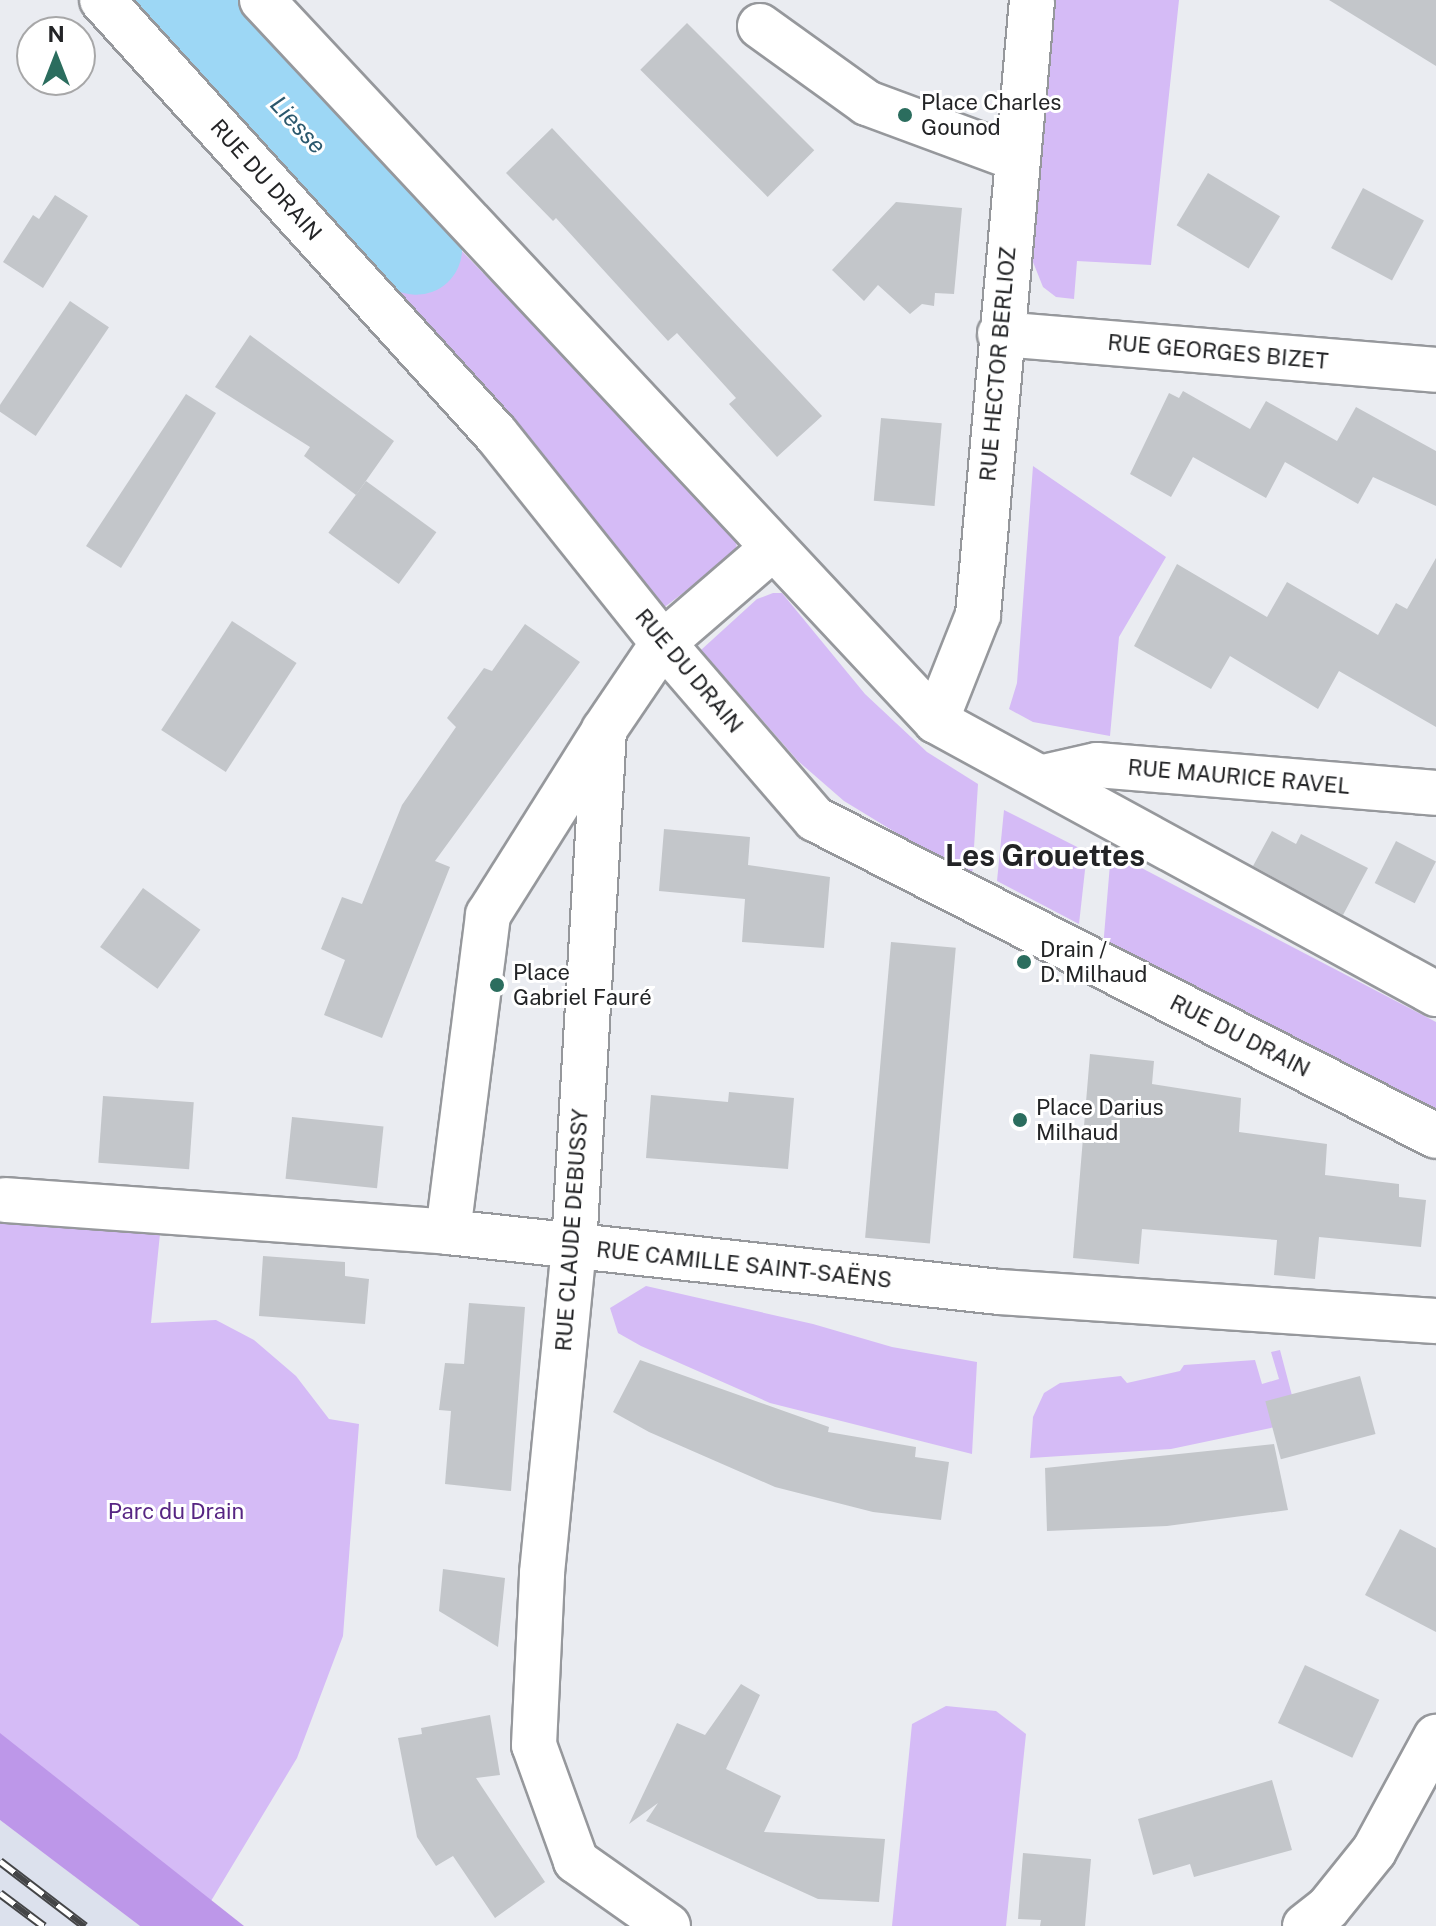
<!DOCTYPE html>
<meta charset="utf-8">
<style>
body{margin:0}
#map{position:relative;width:1436px;height:1926px;overflow:hidden;background:#eaecf1;font-family:"Public Sans",sans-serif}
div>[style]{position:absolute}
.built>*{inset:0;background:#dce1ed}
.green>*{inset:0;background:#d5bbf6}
.forest>*{inset:0;background:#bd97e9}
.river>*{height:92px;margin:-46px;padding:0 46px;transform-origin:46px;border-radius:46px;background:#9dd7f5}
.building>*{inset:0;background:#c3c6ca;transform-origin:0 0}
.roads{filter:drop-shadow(2px 0 #96989c) drop-shadow(-2px 0 #96989c) drop-shadow(0 2px #96989c) drop-shadow(0 -2px #96989c)}
.street>*{height:44px;margin:-22px;padding:0 22px;transform-origin:22px;border-radius:22px;background:#fff}
.rail>*{height:9px;margin-top:-4.5px;transform-origin:0;background:repeating-linear-gradient(90deg,#fff 0 18px,#444547 0 36px);box-sizing:border-box;border-block:2px solid #444547}
.dots>*{width:22px;height:22px;translate:-50% -50%;box-sizing:border-box;border:4px solid #fff;border-radius:50%}
span{translate:-50% -50%;white-space:nowrap;text-align:center;line-height:1.15;-webkit-text-stroke:6px #fff;paint-order:stroke}
.poi-label{font-size:22px;color:#232426}
.left{translate:0 -50%;text-align:left}
.street-label{font-size:22px;color:#232426}
.park-label{font-size:22px;color:#572583}
.water-label{font-size:24px;color:#2b586d;font-style:italic}
.district-label{font-size:30px;color:#232426;font-weight:700}
.north{position:absolute;left:16px;top:16px;width:80px;height:80px;box-sizing:border-box;background:#fff;border:2px solid #a7a7a8;border-radius:50%;rotate:0deg;font-size:22px;font-weight:700;line-height:32px;text-align:center;color:#232426}
.north::after{content:'';display:block;margin:auto;width:28px;height:36px;background:#2b6d5e;clip-path:polygon(50% 0,100% 100%,50% 72%,0 100%)}
</style>
<div id="map">
<div class="built">
<div style="clip-path:polygon(0 1820px,140px 1926px,0 1926px)"></div>
</div>
<div class="green">
<div style="clip-path:polygon(1052px 0,1179px 0,1151px 265px,1077px 261px,1074px 299px,1056px 297px,1043px 287px,1031px 257px)"></div>
<div style="clip-path:polygon(433px 221px,737px 537px,736px 553px,662px 609px,378px 267px)"></div>
<div style="clip-path:polygon(1033px 466px,1166px 557px,1119px 637px,1110px 736px,1033px 722px,1009px 709px,1017px 683px)"></div>
<div style="clip-path:polygon(773px 593px,782px 593px,865px 694px,927px 752px,978px 784px,972px 879px,844px 801px,798px 761px,701px 650px,757px 599px)"></div>
<div style="clip-path:polygon(1004px 810px,1087px 852px,1079px 924px,997px 881px)"></div>
<div style="clip-path:polygon(1111px 852px,1436px 1022px,1436px 1127px,1103px 948px)"></div>
<div style="clip-path:polygon(0 1198px,162px 1214px,151px 1323px,216px 1320px,254px 1340px,296px 1376px,329px 1419px,359px 1424px,343px 1636px,297px 1758px,211px 1901px,0 1734px)"></div>
<div style="clip-path:polygon(646px 1286px,813px 1324px,892px 1347px,977px 1362px,972px 1454px,770px 1403px,641px 1346px,618px 1333px,610px 1308px)"></div>
<div style="clip-path:polygon(1280px 1350px,1299px 1422px,1171px 1449px,1030px 1458px,1033px 1417px,1044px 1393px,1060px 1383px,1121px 1376px,1127px 1383px,1180px 1371px,1184px 1365px,1255px 1360px,1262px 1384px,1279px 1379px,1271px 1352px)"></div>
<div style="clip-path:polygon(946px 1706px,996px 1711px,1026px 1734px,1006px 1926px,892px 1926px,912px 1724px)"></div>
</div>
<div class="forest">
<div style="clip-path:polygon(0 1733px,244px 1926px,140px 1926px,0 1820px)"></div>
</div>
<div class="river">
<div style="left:180px;top:0;width:343px;rotate:46.5deg"></div>
</div>
<div class="building">
<div style="clip-path:polygon(1329px 0,1436px 0,1436px 66px)"></div>
<div style="left:687px;top:23px;width:180px;height:66px;rotate:45deg"></div>
<div style="clip-path:polygon(552px 128px,822px 416px,777px 457px,729px 404px,736px 398px,677px 333px,668px 341px,556px 218px,553px 221px,506px 173px)"></div>
<div style="left:1208px;top:173px;width:84px;height:61px;rotate:31deg"></div>
<div style="left:1363px;top:188px;width:69px;height:68px;rotate:28deg"></div>
<div style="clip-path:polygon(55px 195px,88px 216px,43px 288px,3px 262px,33px 215px,39px 219px)"></div>
<div style="clip-path:polygon(896px 202px,962px 208px,954px 294px,935px 293px,934px 306px,922px 304px,910px 314px,878px 285px,864px 301px,832px 270px)"></div>
<div style="left:70px;top:301px;width:47px;height:131px;rotate:34deg"></div>
<div style="clip-path:polygon(250px 335px,394px 441px,356px 495px,304px 456px,310px 447px,215px 387px)"></div>
<div style="clip-path:polygon(1183px 391px,1250px 429px,1266px 401px,1337px 441px,1356px 407px,1436px 451px,1436px 506px,1373px 477px,1358px 504px,1285px 462px,1266px 498px,1193px 457px,1171px 497px,1130px 474px,1169px 393px,1179px 398px)"></div>
<div style="clip-path:polygon(186px 394px,216px 413px,121px 568px,86px 546px)"></div>
<div style="left:881px;top:418px;width:61px;height:83px;rotate:5deg"></div>
<div style="left:366px;top:481px;width:87px;height:64px;rotate:36deg"></div>
<div style="clip-path:polygon(1436px 558px,1436px 727px,1339px 671px,1318px 709px,1230px 656px,1211px 689px,1134px 646px,1177px 564px,1267px 617px,1287px 582px,1378px 635px,1396px 603px,1407px 609px)"></div>
<div style="left:232px;top:621px;width:77px;height:130px;rotate:33deg"></div>
<div style="clip-path:polygon(525px 624px,580px 662px,435px 861px,450px 867px,382px 1038px,324px 1015px,345px 960px,321px 949px,342px 897px,362px 904px,402px 805px,456px 727px,447px 718px,484px 668px,492px 671px)"></div>
<div style="clip-path:polygon(664px 829px,750px 837px,748px 865px,830px 877px,824px 948px,742px 942px,745px 899px,659px 891px)"></div>
<div style="clip-path:polygon(1272px 831px,1296px 844px,1301px 834px,1368px 868px,1343px 915px,1253px 866px)"></div>
<div style="left:1396px;top:841px;width:45px;height:47px;rotate:27deg"></div>
<div style="left:143px;top:888px;width:71px;height:73px;rotate:36deg"></div>
<div style="left:891px;top:942px;width:65px;height:297px;rotate:5deg"></div>
<div style="clip-path:polygon(1090px 1054px,1154px 1061px,1152px 1084px,1241px 1098px,1239px 1132px,1327px 1144px,1325px 1175px,1399px 1184px,1399px 1197px,1426px 1200px,1421px 1247px,1319px 1237px,1315px 1279px,1274px 1275px,1277px 1240px,1142px 1229px,1139px 1264px,1073px 1258px)"></div>
<div style="clip-path:polygon(729px 1092px,794px 1098px,788px 1169px,646px 1158px,651px 1095px,728px 1102px)"></div>
<div style="left:103px;top:1096px;width:91px;height:67px;rotate:4deg"></div>
<div style="left:292px;top:1117px;width:92px;height:62px;rotate:6deg"></div>
<div style="clip-path:polygon(263px 1256px,345px 1262px,345px 1276px,369px 1279px,365px 1324px,259px 1316px)"></div>
<div style="clip-path:polygon(469px 1303px,525px 1307px,511px 1491px,445px 1484px,451px 1411px,439px 1410px,445px 1363px,464px 1364px)"></div>
<div style="clip-path:polygon(640px 1360px,829px 1427px,828px 1432px,916px 1447px,915px 1457px,949px 1462px,941px 1520px,873px 1512px,775px 1487px,649px 1432px,613px 1412px)"></div>
<div style="left:1360px;top:1376px;width:60px;height:98px;rotate:75deg"></div>
<div style="clip-path:polygon(1274px 1444px,1288px 1510px,1167px 1526px,1047px 1531px,1045px 1468px)"></div>
<div style="clip-path:polygon(1400px 1529px,1436px 1548px,1436px 1632px,1365px 1595px)"></div>
<div style="clip-path:polygon(443px 1569px,505px 1578px,498px 1647px,439px 1611px)"></div>
<div style="left:1305px;top:1665px;width:82px;height:64px;rotate:25deg"></div>
<div style="clip-path:polygon(741px 1684px,760px 1695px,726px 1769px,781px 1796px,764px 1832px,885px 1839px,879px 1902px,818px 1899px,646px 1821px,658px 1803px,629px 1824px,677px 1723px,705px 1735px)"></div>
<div style="clip-path:polygon(490px 1715px,500px 1775px,476px 1778px,545px 1882px,495px 1918px,453px 1856px,436px 1866px,417px 1837px,398px 1738px,422px 1734px,421px 1728px)"></div>
<div style="clip-path:polygon(1272px 1780px,1292px 1850px,1194px 1877px,1190px 1864px,1153px 1875px,1138px 1819px)"></div>
<div style="clip-path:polygon(1023px 1853px,1091px 1859px,1085px 1926px,1040px 1926px,1041px 1920px,1018px 1919px)"></div>
</div>
<div class="roads">
<div class="street">
<div style="left:102px;top:0;width:586px;rotate:47.77deg"></div>
<div style="left:496px;top:434px;width:268px;rotate:51.4deg"></div>
<div style="left:663px;top:643px;width:233px;rotate:49.2deg"></div>
<div style="left:815px;top:819px;width:697px;rotate:27.04deg"></div>
<div style="left:262px;top:0;width:987px;rotate:46.93deg"></div>
<div style="left:936px;top:721px;width:570px;rotate:28.63deg"></div>
<div style="left:760px;top:26px;width:132px;rotate:35.7deg"></div>
<div style="left:867px;top:103px;width:159px;rotate:20.3deg"></div>
<div style="left:1000px;top:334px;width:437px;rotate:4.7deg"></div>
<div style="left:936px;top:721px;width:114px;rotate:-68.4deg"></div>
<div style="left:978px;top:615px;width:617px;rotate:-84.98deg"></div>
<div style="left:1044px;top:777px;width:54px;rotate:-12.8deg"></div>
<div style="left:1097px;top:765px;width:340px;rotate:4.7deg"></div>
<div style="left:5px;top:1200px;width:444px;rotate:4.1deg"></div>
<div style="left:448px;top:1232px;width:554px;rotate:6.21deg"></div>
<div style="left:999px;top:1292px;width:438px;rotate:3.8deg"></div>
<div style="left:448px;top:1232px;width:320px;rotate:-82.8deg"></div>
<div style="left:488px;top:915px;width:214px;rotate:-57.8deg"></div>
<div style="left:668px;top:1926px;width:113px;rotate:-144.8deg"></div>
<div style="left:576px;top:1861px;width:123px;rotate:-109.9deg"></div>
<div style="left:534px;top:1745px;width:172px;rotate:-87.3deg"></div>
<div style="left:542px;top:1573px;width:329px;rotate:-84.4deg"></div>
<div style="left:574px;top:1246px;width:517px;rotate:-86.67deg"></div>
<div style="left:604px;top:730px;width:105px;rotate:-55.9deg"></div>
<div style="left:663px;top:643px;width:145px;rotate:-40.8deg"></div>
<div style="left:1305px;top:1926px;width:29px;rotate:-38deg"></div>
<div style="left:1328px;top:1908px;width:73px;rotate:-51.1deg"></div>
<div style="left:1374px;top:1851px;width:130px;rotate:-61.5deg"></div>
</div>
</div>
<div class="rail">
<div style="left:0;top:1861px;width:107px;rotate:37.4deg"></div>
<div style="left:0;top:1893px;width:55px;rotate:36.9deg"></div>
</div>
<div class="dots">
<div style="left:905px;top:115px;background:#2b6d5e"></div>
<div style="left:1024px;top:962px;background:#2b6d5e"></div>
<div style="left:497px;top:985px;background:#2b6d5e"></div>
<div style="left:1020px;top:1120px;background:#2b6d5e"></div>
</div>
<div class="poi-label">
<span class="left" style="left:921px;top:115px">Place Charles<br>Gounod</span>
<span class="left" style="left:1040px;top:962px">Drain /<br>D. Milhaud</span>
<span class="left" style="left:513px;top:985px">Place<br>Gabriel Fauré</span>
<span class="left" style="left:1036px;top:1120px">Place Darius<br>Milhaud</span>
</div>
<div class="street-label">
<span style="left:266px;top:180px;rotate:48deg">RUE DU DRAIN</span>
<span style="left:1218px;top:352px;rotate:5deg">RUE GEORGES BIZET</span>
<span style="left:998px;top:364px;rotate:-85deg">RUE HECTOR BERLIOZ</span>
<span style="left:689px;top:671px;rotate:50deg">RUE DU DRAIN</span>
<span style="left:1239px;top:777px;rotate:5deg">RUE MAURICE RAVEL</span>
<span style="left:1240px;top:1036px;rotate:27deg">RUE DU DRAIN</span>
<span style="left:572px;top:1230px;rotate:-86deg">RUE CLAUDE DEBUSSY</span>
<span style="left:744px;top:1265px;rotate:6deg">RUE CAMILLE SAINT-SAËNS</span>
</div>
<div class="park-label">
<span style="left:176px;top:1512px">Parc du Drain</span>
</div>
<div class="water-label">
<span style="left:298px;top:125px;rotate:47deg">Liesse</span>
</div>
<div class="district-label">
<span style="left:1045px;top:855px">Les Grouettes</span>
</div>
<div class="north">N</div>
</div>
